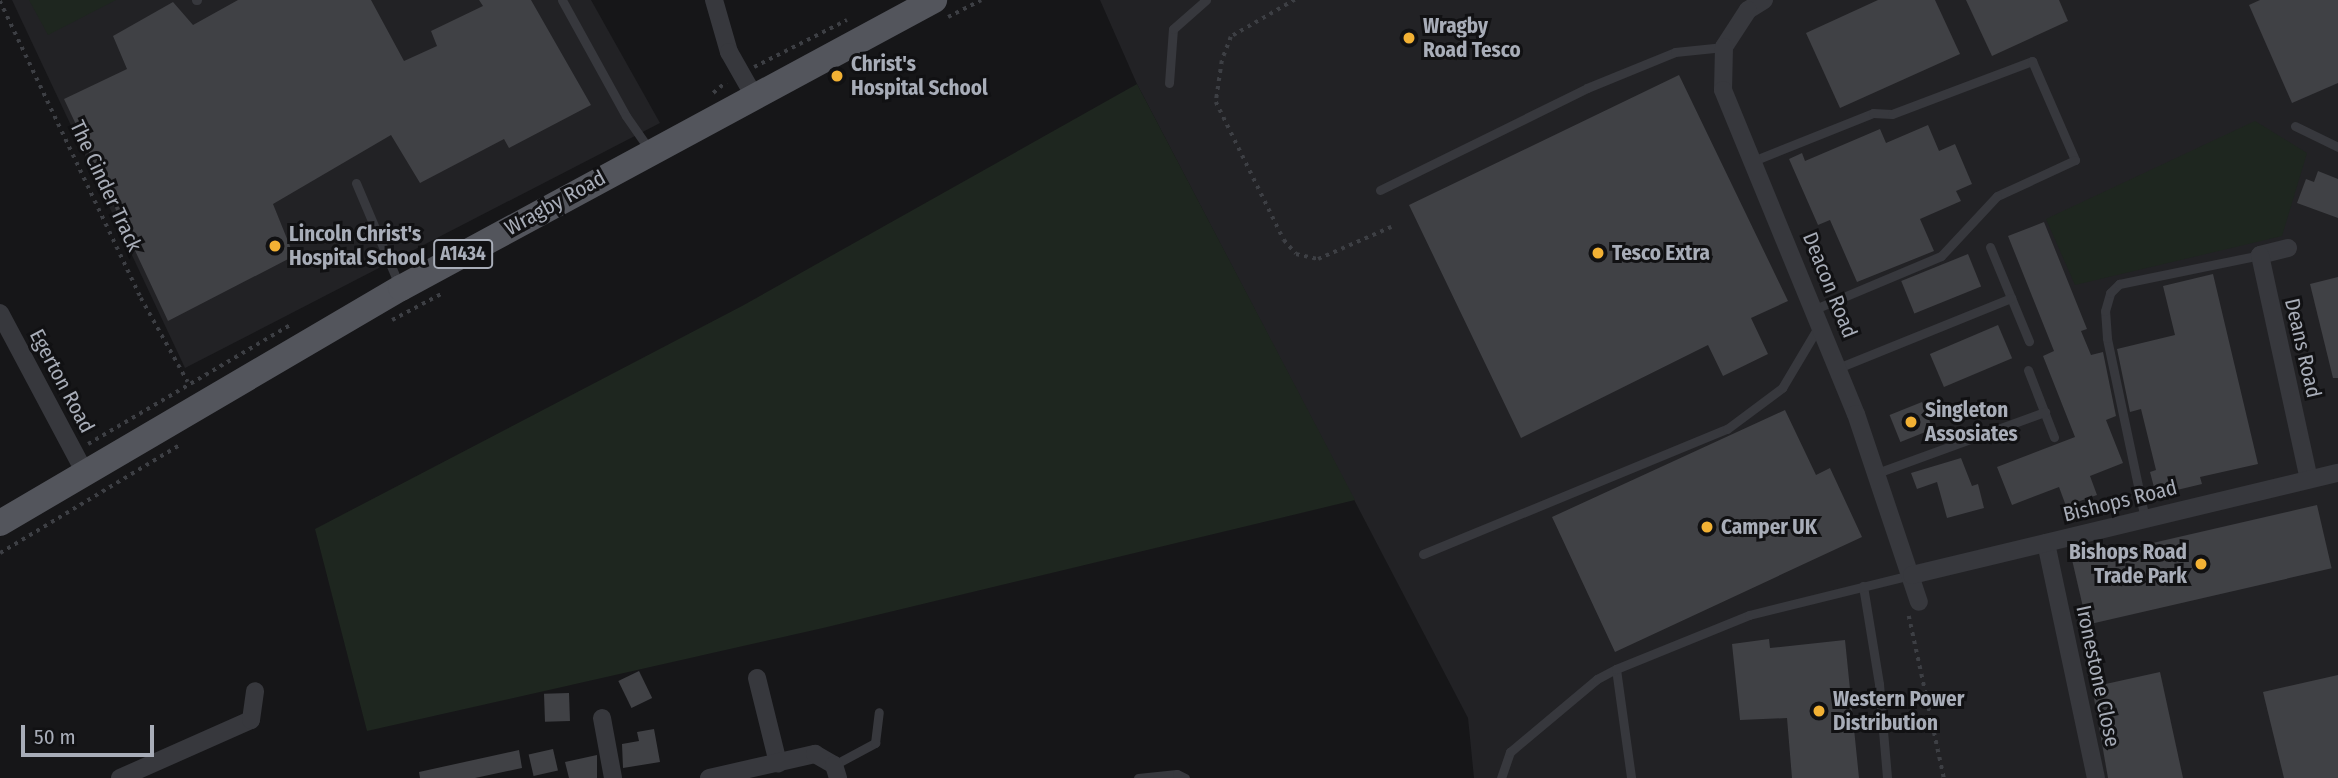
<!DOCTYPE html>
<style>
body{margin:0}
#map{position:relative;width:2338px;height:778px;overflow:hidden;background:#161618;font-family:"Fira Sans Condensed",sans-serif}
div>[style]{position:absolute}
.built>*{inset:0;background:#222225}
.green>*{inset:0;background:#1e261f}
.building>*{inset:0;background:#404145;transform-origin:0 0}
.path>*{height:3.5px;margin-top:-1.75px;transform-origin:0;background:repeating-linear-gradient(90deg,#3d3f44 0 3.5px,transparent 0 8.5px)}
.service>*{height:9px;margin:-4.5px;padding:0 4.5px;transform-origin:4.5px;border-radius:4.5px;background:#37383d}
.minor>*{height:18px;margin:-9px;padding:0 9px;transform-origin:9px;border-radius:9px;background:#37383d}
.primary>*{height:26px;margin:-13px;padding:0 13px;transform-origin:13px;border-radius:13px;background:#53555c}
.dots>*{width:19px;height:19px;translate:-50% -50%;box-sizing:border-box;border:4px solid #111113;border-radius:50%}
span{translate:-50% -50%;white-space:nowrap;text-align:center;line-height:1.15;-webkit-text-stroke:6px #111113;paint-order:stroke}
.shield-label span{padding:2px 5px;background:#111113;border:2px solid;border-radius:5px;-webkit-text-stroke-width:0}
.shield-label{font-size:19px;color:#a8adb8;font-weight:700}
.poi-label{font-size:21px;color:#a8adb8;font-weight:700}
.left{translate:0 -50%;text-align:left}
.right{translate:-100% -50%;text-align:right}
.street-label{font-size:21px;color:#a8adb8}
.scale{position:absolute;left:21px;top:725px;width:133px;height:32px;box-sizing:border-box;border:4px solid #a8adb8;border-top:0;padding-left:9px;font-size:21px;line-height:24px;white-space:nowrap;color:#a8adb8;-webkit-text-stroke:5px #111113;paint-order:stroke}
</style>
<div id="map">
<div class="built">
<div style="clip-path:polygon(12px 0,591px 0,660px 123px,185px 368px)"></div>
<div style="clip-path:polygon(1100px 0,2338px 0,2338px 778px,1474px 778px,1468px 718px,1137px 84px)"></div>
</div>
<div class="green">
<div style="clip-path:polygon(29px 0,116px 0,48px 35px)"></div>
<div style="clip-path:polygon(1137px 84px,1355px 500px,823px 628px,367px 731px,315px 529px,742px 306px)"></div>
<div style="clip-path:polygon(2255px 121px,2307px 153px,2282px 236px,2075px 285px,2046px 219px)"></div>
</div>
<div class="building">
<div style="clip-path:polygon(238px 0,371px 0,404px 61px,437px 46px,431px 31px,483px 6px,479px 0,531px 0,591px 105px,509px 148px,504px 139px,420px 183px,391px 135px,273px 204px,294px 256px,168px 321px,64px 99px,127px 69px,113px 36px,173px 2px,193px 25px)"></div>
<div style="clip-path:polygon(1878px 0,1935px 0,1960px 54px,1840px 108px,1806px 33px)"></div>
<div style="clip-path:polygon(1966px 0,2059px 0,2068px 21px,1992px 56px)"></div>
<div style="clip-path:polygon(2260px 0,2338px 0,2338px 83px,2292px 103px,2249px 5px)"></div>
<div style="clip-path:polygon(1679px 75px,1788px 301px,1751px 318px,1768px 354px,1723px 376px,1708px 345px,1521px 438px,1409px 205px)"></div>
<div style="clip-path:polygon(1928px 125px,1939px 151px,1955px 144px,1972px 184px,1956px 191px,1961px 201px,1920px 219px,1934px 251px,1857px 282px,1830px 220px,1818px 225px,1789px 159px,1802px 153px,1805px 161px,1880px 129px,1886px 143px)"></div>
<div style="clip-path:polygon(2318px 171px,2338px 179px,2338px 218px,2297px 203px,2306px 179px,2314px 182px)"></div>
<div style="clip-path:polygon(2044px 222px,2087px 329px,2081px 331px,2091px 355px,2103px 352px,2116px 416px,2106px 420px,2123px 463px,2090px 476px,2097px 495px,2066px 506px,2059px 487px,2012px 505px,1997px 467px,2075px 437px,2043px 356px,2054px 351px,2008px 236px)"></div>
<div style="left:1968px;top:254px;width:35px;height:72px;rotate:68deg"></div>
<div style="clip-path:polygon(2213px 274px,2258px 464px,2200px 477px,2202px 484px,2156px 495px,2150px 472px,2156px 470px,2141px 409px,2130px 412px,2117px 349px,2175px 335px,2163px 286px)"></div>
<div style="clip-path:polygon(2338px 277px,2338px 378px,2333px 378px,2310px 284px)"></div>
<div style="left:1998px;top:325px;width:36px;height:74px;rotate:67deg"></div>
<div style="left:1922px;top:402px;width:29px;height:35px;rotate:68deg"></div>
<div style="clip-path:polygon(1785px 410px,1816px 475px,1830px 468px,1862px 537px,1615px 652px,1552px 517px)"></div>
<div style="clip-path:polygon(1961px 458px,1972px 486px,1978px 484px,1984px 508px,1947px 518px,1937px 482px,1917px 489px,1911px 473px)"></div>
<div style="left:2317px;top:505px;width:65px;height:251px;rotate:77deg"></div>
<div style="clip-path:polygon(1769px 639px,1770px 648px,1845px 640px,1859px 778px,1792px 778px,1787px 718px,1740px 720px,1732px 644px)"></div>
<div style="left:639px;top:671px;width:30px;height:23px;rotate:64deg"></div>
<div style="clip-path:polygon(2160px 672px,2183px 778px,2108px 778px,2092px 687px)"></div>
<div style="clip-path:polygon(2338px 675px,2338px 778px,2284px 778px,2263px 692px)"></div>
<div style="left:569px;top:693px;width:28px;height:25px;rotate:88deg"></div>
<div style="clip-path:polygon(654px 729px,660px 762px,623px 768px,622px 744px,639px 741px,637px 732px)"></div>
<div style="left:553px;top:749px;width:22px;height:25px;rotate:77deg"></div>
<div style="clip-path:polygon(519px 750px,522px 768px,475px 778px,420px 778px,419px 772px)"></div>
<div style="clip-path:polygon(597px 755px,597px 778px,569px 778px,565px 762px)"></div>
</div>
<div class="path">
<div style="left:1295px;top:0;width:74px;rotate:150deg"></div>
<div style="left:1231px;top:37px;width:26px;rotate:111deg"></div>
<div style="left:1222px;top:61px;width:41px;rotate:98.3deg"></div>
<div style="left:1216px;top:102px;width:154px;rotate:63.8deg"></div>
<div style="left:1284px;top:240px;width:18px;rotate:49deg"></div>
<div style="left:1296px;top:254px;width:23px;rotate:13deg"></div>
<div style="left:1318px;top:259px;width:80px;rotate:-23.7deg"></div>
<div style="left:0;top:1px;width:329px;rotate:64.6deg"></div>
<div style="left:141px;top:298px;width:96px;rotate:60.8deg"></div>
<div style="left:948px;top:17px;width:37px;rotate:-27deg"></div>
<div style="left:754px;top:67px;width:104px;rotate:-26.8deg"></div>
<div style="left:713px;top:93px;width:17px;rotate:-40deg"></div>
<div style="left:392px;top:320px;width:55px;rotate:-28deg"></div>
<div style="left:88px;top:444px;width:237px;rotate:-30.5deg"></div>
<div style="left:0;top:553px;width:210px;rotate:-31deg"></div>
<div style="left:1909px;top:616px;width:166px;rotate:77.8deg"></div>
</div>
<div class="service">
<div style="left:196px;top:0;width:1px"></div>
<div style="left:562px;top:0;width:132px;rotate:61.1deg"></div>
<div style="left:626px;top:116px;width:40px;rotate:55.1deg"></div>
<div style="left:1169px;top:83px;width:54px;rotate:-85.8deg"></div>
<div style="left:1173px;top:29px;width:44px;rotate:-41.3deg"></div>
<div style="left:2295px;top:126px;width:48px;rotate:26deg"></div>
<div style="left:1753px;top:161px;width:129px;rotate:-21.8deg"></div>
<div style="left:1873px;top:113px;width:19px;rotate:3deg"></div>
<div style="left:1892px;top:114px;width:150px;rotate:-20.7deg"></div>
<div style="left:2032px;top:61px;width:108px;rotate:66.5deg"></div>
<div style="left:2075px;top:160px;width:86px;rotate:155.2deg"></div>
<div style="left:1997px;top:196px;width:82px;rotate:133deg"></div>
<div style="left:1941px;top:256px;width:137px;rotate:157.2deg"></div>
<div style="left:356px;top:183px;width:113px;rotate:67.1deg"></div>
<div style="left:1380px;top:190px;width:231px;rotate:-26.2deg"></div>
<div style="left:1587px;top:88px;width:95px;rotate:-22.2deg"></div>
<div style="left:1675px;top:52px;width:49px;rotate:-5.8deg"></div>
<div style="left:1990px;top:247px;width:102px;rotate:67.5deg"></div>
<div style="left:1838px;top:368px;width:187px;rotate:-22deg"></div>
<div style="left:2028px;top:370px;width:72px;rotate:68.8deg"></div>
<div style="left:1877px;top:473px;width:179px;rotate:-20deg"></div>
<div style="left:2145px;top:519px;width:185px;rotate:-101.9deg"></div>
<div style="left:2107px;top:338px;width:27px;rotate:-94deg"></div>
<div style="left:2105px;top:311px;width:19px;rotate:-74deg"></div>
<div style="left:2110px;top:293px;width:13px;rotate:-45deg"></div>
<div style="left:2119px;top:284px;width:144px;rotate:-11.6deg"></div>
<div style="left:1423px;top:554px;width:329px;rotate:-22.4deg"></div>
<div style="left:1727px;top:429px;width:69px;rotate:-36.7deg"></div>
<div style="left:1782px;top:388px;width:74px;rotate:-59.3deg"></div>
<div style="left:1863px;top:586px;width:99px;rotate:80.7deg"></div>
<div style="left:1879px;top:684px;width:94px;rotate:85.1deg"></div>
<div style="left:1616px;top:669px;width:109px;rotate:82.1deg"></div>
<div style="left:834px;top:765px;width:47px;rotate:-28.2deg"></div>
<div style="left:875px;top:743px;width:31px;rotate:-83deg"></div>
<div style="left:1138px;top:778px;width:39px;rotate:-6deg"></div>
<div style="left:1177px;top:774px;width:9px;rotate:27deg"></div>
<div style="left:1501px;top:778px;width:28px;rotate:-71deg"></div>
<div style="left:1510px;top:752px;width:114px;rotate:-40deg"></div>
<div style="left:1597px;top:679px;width:21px;rotate:-28deg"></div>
<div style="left:1616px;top:669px;width:144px;rotate:-22.1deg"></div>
<div style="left:1749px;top:615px;width:167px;rotate:-13.9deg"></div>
</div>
<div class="minor">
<div style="left:714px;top:0;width:54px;rotate:73.9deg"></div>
<div style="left:729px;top:52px;width:51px;rotate:60.4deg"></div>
<div style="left:1764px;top:0;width:19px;rotate:148deg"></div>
<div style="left:1748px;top:10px;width:44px;rotate:123deg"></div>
<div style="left:1724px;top:47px;width:43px;rotate:91.3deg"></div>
<div style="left:1723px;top:90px;width:350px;rotate:67.7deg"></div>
<div style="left:1856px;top:414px;width:198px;rotate:71.5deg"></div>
<div style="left:2288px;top:248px;width:29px;rotate:166deg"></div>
<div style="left:2260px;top:255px;width:229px;rotate:77.7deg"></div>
<div style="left:0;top:313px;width:179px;rotate:62deg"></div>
<div style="left:2046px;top:543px;width:240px;rotate:78deg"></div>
<div style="left:1912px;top:575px;width:438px;rotate:-13.5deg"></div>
<div style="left:757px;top:678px;width:88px;rotate:76.1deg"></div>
<div style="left:602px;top:718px;width:61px;rotate:79.6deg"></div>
<div style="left:120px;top:778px;width:143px;rotate:-23.9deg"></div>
<div style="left:251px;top:720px;width:29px;rotate:-82deg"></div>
<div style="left:709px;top:778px;width:109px;rotate:-12.8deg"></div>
<div style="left:815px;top:754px;width:22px;rotate:30deg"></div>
<div style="left:834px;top:765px;width:14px;rotate:73deg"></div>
</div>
<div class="primary">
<div style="left:0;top:523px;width:465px;rotate:-30.4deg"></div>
<div style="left:401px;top:288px;width:606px;rotate:-28.38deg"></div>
</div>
<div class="dots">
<div style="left:1409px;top:38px;background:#f2b134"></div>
<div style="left:837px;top:76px;background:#f2b134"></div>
<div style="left:275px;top:246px;background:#f2b134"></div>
<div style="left:1598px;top:253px;background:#f2b134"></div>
<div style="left:1911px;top:422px;background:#f2b134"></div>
<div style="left:1707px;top:527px;background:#f2b134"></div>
<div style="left:2201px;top:564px;background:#f2b134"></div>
<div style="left:1819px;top:711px;background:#f2b134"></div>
</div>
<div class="shield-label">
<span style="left:463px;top:254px">A1434</span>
</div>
<div class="poi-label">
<span class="left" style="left:1423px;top:38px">Wragby<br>Road Tesco</span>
<span class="left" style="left:851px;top:76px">Christ's<br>Hospital School</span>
<span class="left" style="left:289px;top:246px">Lincoln Christ's<br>Hospital School</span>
<span class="left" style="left:1612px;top:253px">Tesco Extra</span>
<span class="left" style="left:1925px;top:422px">Singleton<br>Assosiates</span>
<span class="left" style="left:1721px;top:527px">Camper UK</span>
<span class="right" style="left:2187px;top:564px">Bishops Road<br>Trade Park</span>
<span class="left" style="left:1833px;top:711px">Western Power<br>Distribution</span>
</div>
<div class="street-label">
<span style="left:106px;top:186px;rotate:65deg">The Cinder Track</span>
<span style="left:555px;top:203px;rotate:-29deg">Wragby Road</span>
<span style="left:1830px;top:285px;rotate:68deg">Deacon Road</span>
<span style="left:2303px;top:348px;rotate:77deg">Deans Road</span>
<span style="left:62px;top:381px;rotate:62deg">Egerton Road</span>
<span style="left:2120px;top:501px;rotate:-14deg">Bishops Road</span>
<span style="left:2098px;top:676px;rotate:78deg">Ironestone Close</span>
</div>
<div class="scale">50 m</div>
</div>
